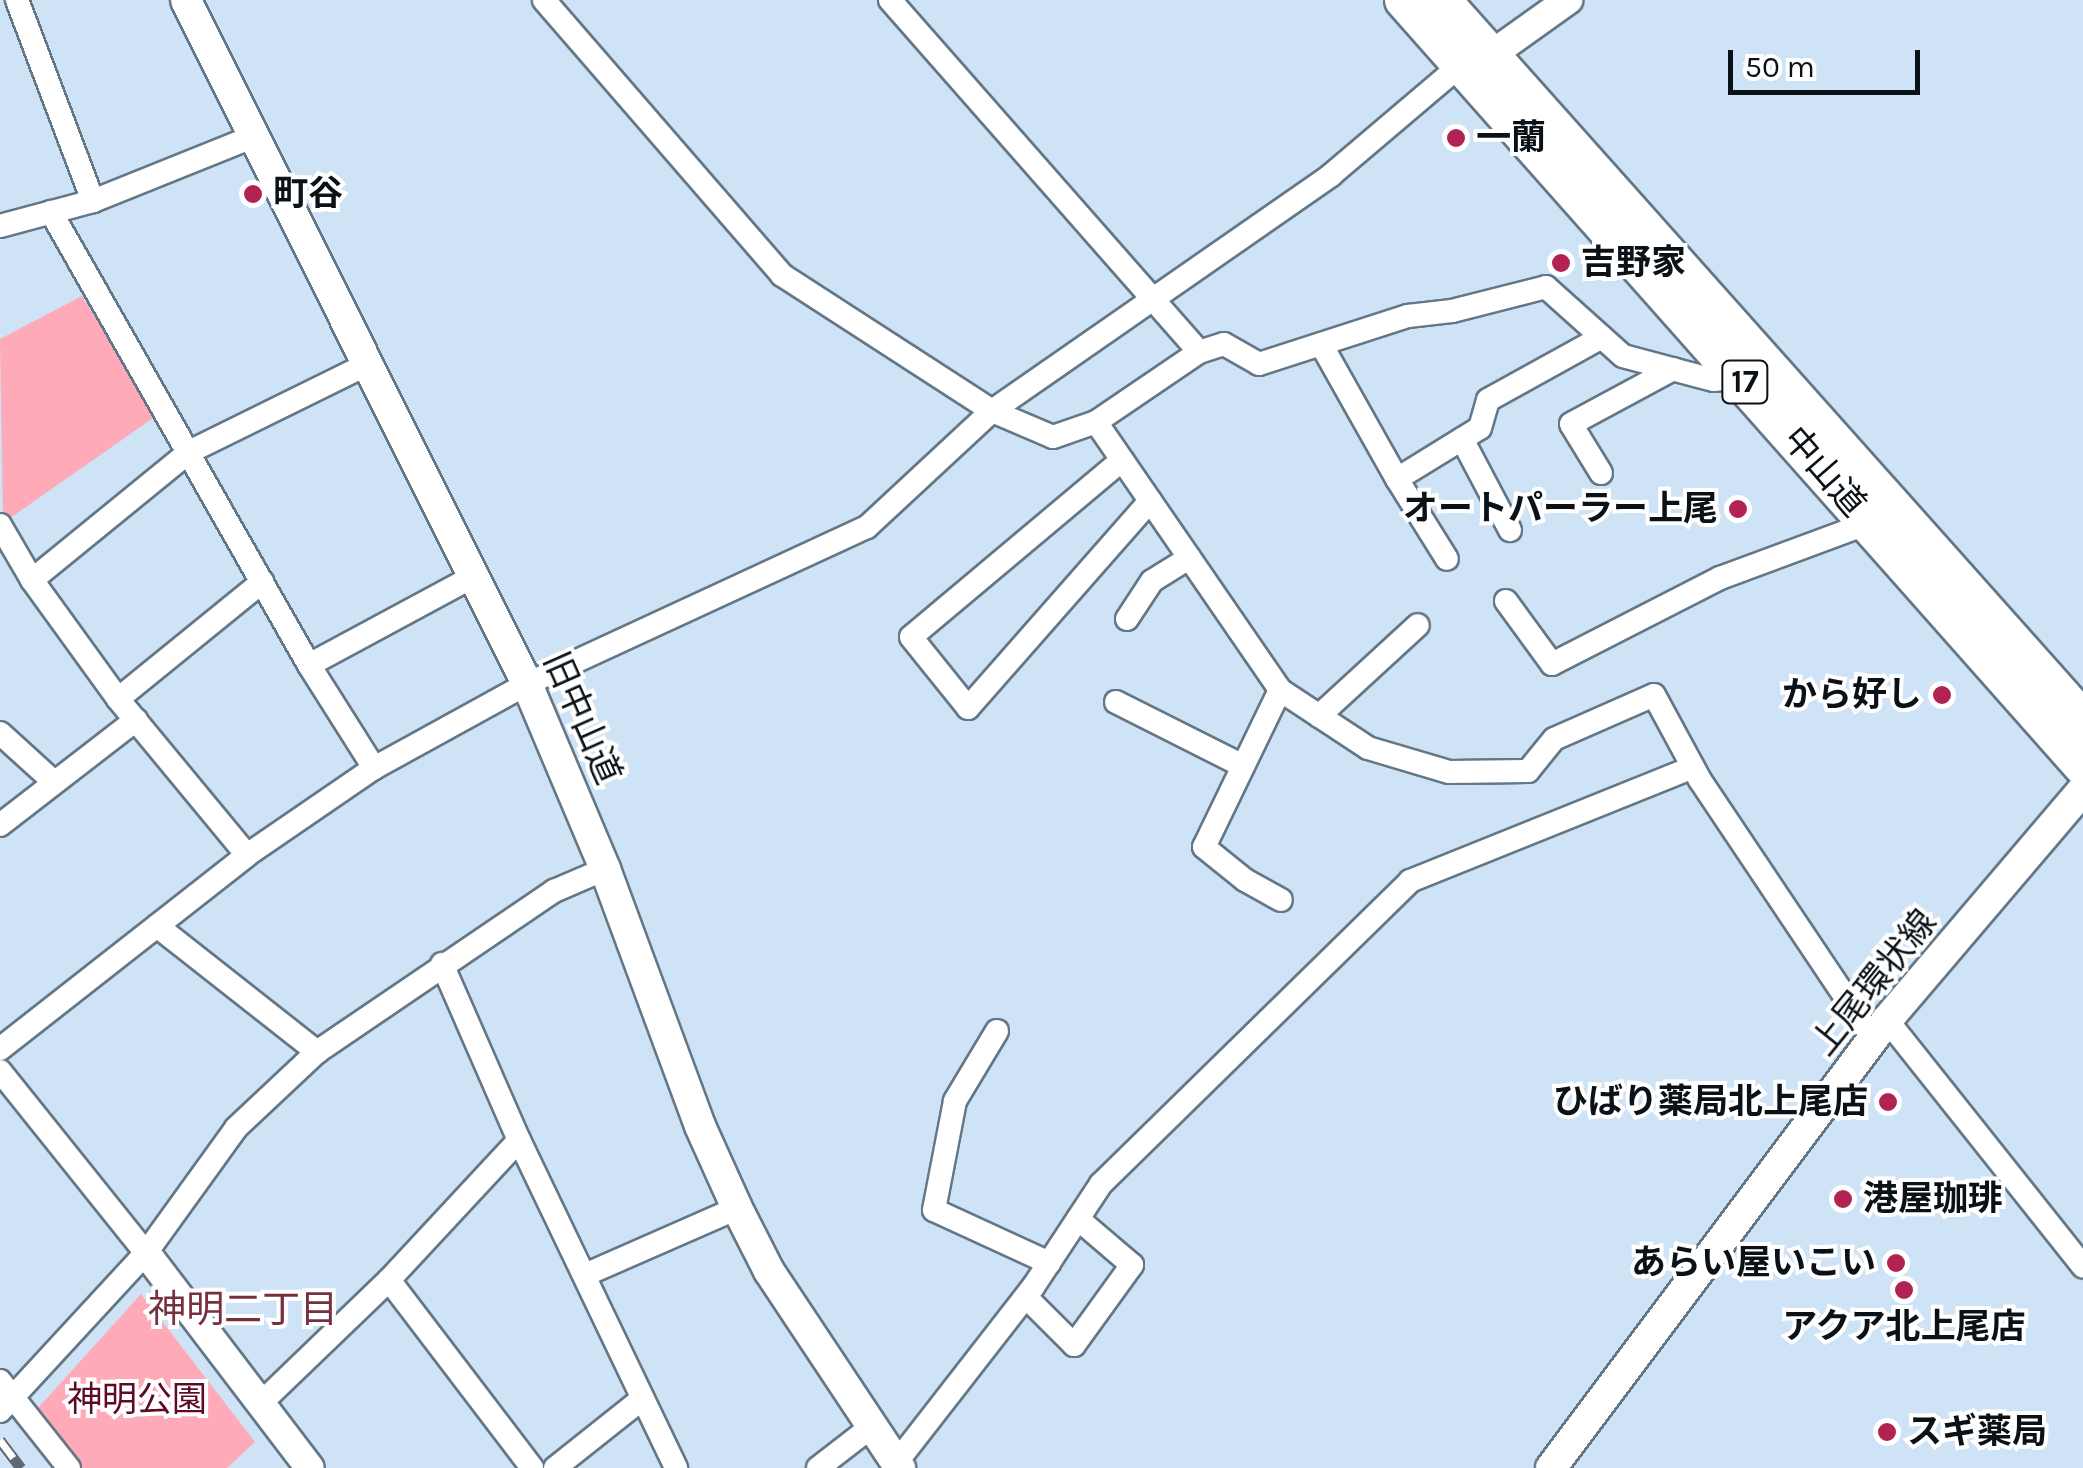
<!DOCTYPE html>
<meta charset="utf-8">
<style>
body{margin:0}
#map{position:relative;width:2083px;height:1468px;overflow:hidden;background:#cee3f5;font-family:Karla,"Noto Sans JP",sans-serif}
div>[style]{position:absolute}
.green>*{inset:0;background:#feaab9}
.roads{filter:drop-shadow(2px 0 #647787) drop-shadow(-2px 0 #647787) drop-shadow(0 2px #647787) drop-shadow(0 -2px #647787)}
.minor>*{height:22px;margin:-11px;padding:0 11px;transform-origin:11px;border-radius:11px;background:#fff}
.tertiary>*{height:28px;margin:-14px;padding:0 14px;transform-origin:14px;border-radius:14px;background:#fff}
.secondary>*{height:30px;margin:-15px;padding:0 15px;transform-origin:15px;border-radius:15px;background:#fff}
.trunk>*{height:38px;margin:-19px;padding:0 19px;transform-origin:19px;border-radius:19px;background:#fff}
.rail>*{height:11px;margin-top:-5.5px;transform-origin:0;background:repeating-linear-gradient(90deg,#fff 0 22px,#5c6974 0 44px);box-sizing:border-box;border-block:2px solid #5c6974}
.dots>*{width:28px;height:28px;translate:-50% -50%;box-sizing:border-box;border:5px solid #fff;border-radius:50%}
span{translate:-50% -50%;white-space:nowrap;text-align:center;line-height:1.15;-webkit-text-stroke:8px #fff;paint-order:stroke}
.shield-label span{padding:2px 8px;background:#fff;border:2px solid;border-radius:8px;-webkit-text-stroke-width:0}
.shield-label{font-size:32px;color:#0a1117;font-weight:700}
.poi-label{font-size:35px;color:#0a1117;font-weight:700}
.left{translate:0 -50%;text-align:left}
.right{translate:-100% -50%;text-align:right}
.street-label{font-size:35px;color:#0a1117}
.park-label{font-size:35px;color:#5d0a26}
.neighbourhood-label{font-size:38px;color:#763040}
.scale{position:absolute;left:1728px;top:50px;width:192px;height:45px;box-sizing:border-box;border:5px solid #0a1117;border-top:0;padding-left:12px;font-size:30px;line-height:35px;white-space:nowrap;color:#0a1117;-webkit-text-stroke:8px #fff;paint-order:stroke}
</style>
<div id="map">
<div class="green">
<div style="clip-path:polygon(82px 296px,156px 416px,3px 523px,0 339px)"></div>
<div style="clip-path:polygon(141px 1294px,255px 1442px,227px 1468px,69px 1468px,29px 1418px)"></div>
</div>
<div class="roads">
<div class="minor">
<div style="left:17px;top:0;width:215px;rotate:69.3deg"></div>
<div style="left:544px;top:0;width:364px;rotate:49.1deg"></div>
<div style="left:782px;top:275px;width:250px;rotate:32.9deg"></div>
<div style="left:992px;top:411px;width:66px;rotate:23.1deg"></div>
<div style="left:1053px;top:437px;width:46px;rotate:-19.2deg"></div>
<div style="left:1096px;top:422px;width:125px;rotate:-34.2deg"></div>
<div style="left:890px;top:0;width:468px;rotate:48.7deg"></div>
<div style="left:1199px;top:352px;width:26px;rotate:-18deg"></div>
<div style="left:1224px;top:344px;width:40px;rotate:29.7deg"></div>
<div style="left:1259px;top:364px;width:157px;rotate:-17.9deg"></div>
<div style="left:1408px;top:316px;width:44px;rotate:-6.5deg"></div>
<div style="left:1452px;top:311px;width:97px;rotate:-14.3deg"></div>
<div style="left:1546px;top:287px;width:103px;rotate:41.9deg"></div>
<div style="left:1623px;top:356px;width:94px;rotate:14.8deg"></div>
<div style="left:1714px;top:380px;width:27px;rotate:-6deg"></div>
<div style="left:51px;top:212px;width:521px;rotate:60.34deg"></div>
<div style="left:309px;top:665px;width:122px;rotate:57.7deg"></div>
<div style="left:0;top:226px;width:96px;rotate:-15deg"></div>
<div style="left:93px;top:201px;width:171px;rotate:-21.9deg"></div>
<div style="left:1321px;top:344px;width:155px;rotate:60.6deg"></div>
<div style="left:1397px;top:479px;width:97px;rotate:-31.6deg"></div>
<div style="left:1480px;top:428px;width:29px;rotate:-74deg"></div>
<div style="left:1488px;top:400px;width:130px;rotate:-28.9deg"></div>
<div style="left:1096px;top:422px;width:325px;rotate:55.5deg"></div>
<div style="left:1280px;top:690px;width:105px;rotate:33.4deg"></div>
<div style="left:1368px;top:748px;width:84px;rotate:16.5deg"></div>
<div style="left:1449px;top:772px;width:79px;rotate:-0.7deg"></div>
<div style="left:1528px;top:771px;width:41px;rotate:-50.9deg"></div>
<div style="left:1554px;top:739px;width:109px;rotate:-23.7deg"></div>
<div style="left:1654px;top:695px;width:97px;rotate:61.6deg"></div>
<div style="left:1700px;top:780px;width:313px;rotate:56.2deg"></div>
<div style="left:1462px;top:439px;width:103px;rotate:62.2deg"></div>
<div style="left:1122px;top:460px;width:275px;rotate:140deg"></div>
<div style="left:911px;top:637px;width:91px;rotate:51.2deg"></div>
<div style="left:968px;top:708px;width:276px;rotate:-48.7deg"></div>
<div style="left:1601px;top:473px;width:57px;rotate:-121.5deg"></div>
<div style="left:1571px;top:424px;width:116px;rotate:-28.3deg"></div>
<div style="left:1397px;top:479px;width:94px;rotate:58deg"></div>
<div style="left:0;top:525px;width:64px;rotate:59.8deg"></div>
<div style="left:32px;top:580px;width:147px;rotate:54.1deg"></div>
<div style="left:118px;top:699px;width:202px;rotate:50.4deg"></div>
<div style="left:32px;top:580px;width:203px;rotate:-39.2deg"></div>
<div style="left:189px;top:452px;width:197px;rotate:-26.2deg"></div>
<div style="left:1506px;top:601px;width:78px;rotate:53.9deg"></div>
<div style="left:1552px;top:664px;width:189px;rotate:-27.1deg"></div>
<div style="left:1720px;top:578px;width:159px;rotate:-20.3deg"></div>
<div style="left:1127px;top:619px;width:45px;rotate:-56.7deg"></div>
<div style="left:1152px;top:581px;width:44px;rotate:-31.9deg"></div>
<div style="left:309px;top:665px;width:190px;rotate:-28.3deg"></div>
<div style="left:1280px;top:690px;width:174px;rotate:115.8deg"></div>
<div style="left:1204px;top:847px;width:53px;rotate:38.8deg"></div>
<div style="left:1245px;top:880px;width:41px;rotate:29.1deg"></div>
<div style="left:118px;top:699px;width:186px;rotate:-39.1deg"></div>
<div style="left:1116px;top:702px;width:142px;rotate:26.7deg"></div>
<div style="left:1319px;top:716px;width:134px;rotate:-42.6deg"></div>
<div style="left:0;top:733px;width:73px;rotate:42.2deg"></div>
<div style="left:0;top:825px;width:172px;rotate:-37.7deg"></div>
<div style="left:157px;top:926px;width:204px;rotate:38.2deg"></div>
<div style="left:442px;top:964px;width:192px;rotate:66.4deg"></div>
<div style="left:519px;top:1140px;width:364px;rotate:64.4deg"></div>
<div style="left:1887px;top:1020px;width:315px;rotate:51.5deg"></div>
<div style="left:997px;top:1031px;width:82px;rotate:121deg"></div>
<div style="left:955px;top:1101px;width:111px;rotate:100.9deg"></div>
<div style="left:934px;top:1210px;width:127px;rotate:24.7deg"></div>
<div style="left:0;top:1049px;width:314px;rotate:-38.1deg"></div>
<div style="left:247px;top:855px;width:154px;rotate:-34.4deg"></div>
<div style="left:374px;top:768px;width:175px;rotate:-28.8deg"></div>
<div style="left:527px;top:684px;width:374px;rotate:-24.8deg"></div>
<div style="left:867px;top:527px;width:171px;rotate:-42.9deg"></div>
<div style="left:992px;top:411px;width:413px;rotate:-34.8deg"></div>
<div style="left:1331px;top:175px;width:172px;rotate:-40.3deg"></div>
<div style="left:0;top:1071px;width:233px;rotate:51.3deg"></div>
<div style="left:587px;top:1274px;width:164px;rotate:-23.7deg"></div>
<div style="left:389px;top:1280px;width:236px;rotate:52.7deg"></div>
<div style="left:1026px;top:1297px;width:68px;rotate:45deg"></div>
<div style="left:1074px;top:1345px;width:99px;rotate:-54.1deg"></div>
<div style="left:1132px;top:1265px;width:71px;rotate:-139.6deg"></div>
<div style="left:0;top:1381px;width:111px;rotate:51.6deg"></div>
<div style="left:260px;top:1404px;width:179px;rotate:-43.9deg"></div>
<div style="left:389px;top:1280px;width:191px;rotate:-47.1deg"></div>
<div style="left:0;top:1411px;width:215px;rotate:-47.3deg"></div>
<div style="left:146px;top:1253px;width:154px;rotate:-54.2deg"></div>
<div style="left:236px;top:1128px;width:111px;rotate:-43.2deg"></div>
<div style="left:317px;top:1052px;width:287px;rotate:-34.2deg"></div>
<div style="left:554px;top:891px;width:56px;rotate:-23.3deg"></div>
<div style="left:896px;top:1463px;width:223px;rotate:-52.1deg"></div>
<div style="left:1033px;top:1287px;width:123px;rotate:-56.6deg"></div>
<div style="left:1101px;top:1184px;width:433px;rotate:-44.4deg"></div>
<div style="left:1410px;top:881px;width:305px;rotate:-21.9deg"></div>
<div style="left:555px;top:1468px;width:112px;rotate:-38.5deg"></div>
<div style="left:818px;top:1468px;width:67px;rotate:-37.7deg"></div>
</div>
<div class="tertiary">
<div style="left:1491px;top:55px;width:95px;rotate:-35.5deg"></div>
<div style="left:146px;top:1253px;width:270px;rotate:52.7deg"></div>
</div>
<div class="secondary">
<div style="left:186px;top:0;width:764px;rotate:63.5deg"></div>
<div style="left:527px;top:684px;width:201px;rotate:67.1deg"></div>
<div style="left:605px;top:869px;width:274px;rotate:69.7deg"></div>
<div style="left:700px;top:1126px;width:90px;rotate:65.7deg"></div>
<div style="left:737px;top:1208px;width:71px;rotate:63.1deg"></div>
<div style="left:769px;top:1271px;width:237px;rotate:56.4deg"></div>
<div style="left:1551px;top:1468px;width:560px;rotate:-53.13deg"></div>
<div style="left:1887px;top:1020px;width:302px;rotate:-49.6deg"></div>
</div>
<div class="trunk">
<div style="left:1404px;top:0;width:1024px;rotate:48.45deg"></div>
<div style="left:1441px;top:0;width:965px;rotate:48.28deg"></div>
</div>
</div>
<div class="rail">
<div style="left:0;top:1440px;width:35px;rotate:53deg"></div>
</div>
<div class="dots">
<div style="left:1456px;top:138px;background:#b32352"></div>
<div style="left:253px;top:194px;background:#b32352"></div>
<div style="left:1561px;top:263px;background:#b32352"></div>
<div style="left:1738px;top:509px;background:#b32352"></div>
<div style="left:1942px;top:695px;background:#b32352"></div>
<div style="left:1888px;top:1102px;background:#b32352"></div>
<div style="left:1843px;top:1199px;background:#b32352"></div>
<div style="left:1896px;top:1263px;background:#b32352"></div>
<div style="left:1904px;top:1290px;background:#b32352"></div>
<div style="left:1887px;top:1432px;background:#b32352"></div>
</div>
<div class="shield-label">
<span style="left:1745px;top:382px">17</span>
</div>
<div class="poi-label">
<span class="left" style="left:1476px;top:138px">一蘭</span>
<span class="left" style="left:273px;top:194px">町谷</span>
<span class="left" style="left:1581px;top:263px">吉野家</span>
<span class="right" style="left:1718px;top:509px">オートパーラー上尾</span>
<span class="right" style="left:1922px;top:695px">から好し</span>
<span class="right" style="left:1868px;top:1102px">ひばり薬局北上尾店</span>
<span class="left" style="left:1863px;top:1199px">港屋珈琲</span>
<span class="right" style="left:1876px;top:1263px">あらい屋いこい</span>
<span style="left:1904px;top:1327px">アクア北上尾店</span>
<span class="left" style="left:1907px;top:1432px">スギ薬局</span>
</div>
<div class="street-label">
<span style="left:1824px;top:472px;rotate:49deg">中山道</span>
<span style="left:582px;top:718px;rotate:66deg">旧中山道</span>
<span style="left:1874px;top:983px;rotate:-51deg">上尾環状線</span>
</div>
<div class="park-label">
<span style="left:137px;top:1400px">神明公園</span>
</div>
<div class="neighbourhood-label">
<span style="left:243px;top:1310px">神明二丁目</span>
</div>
<div class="scale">50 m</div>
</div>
